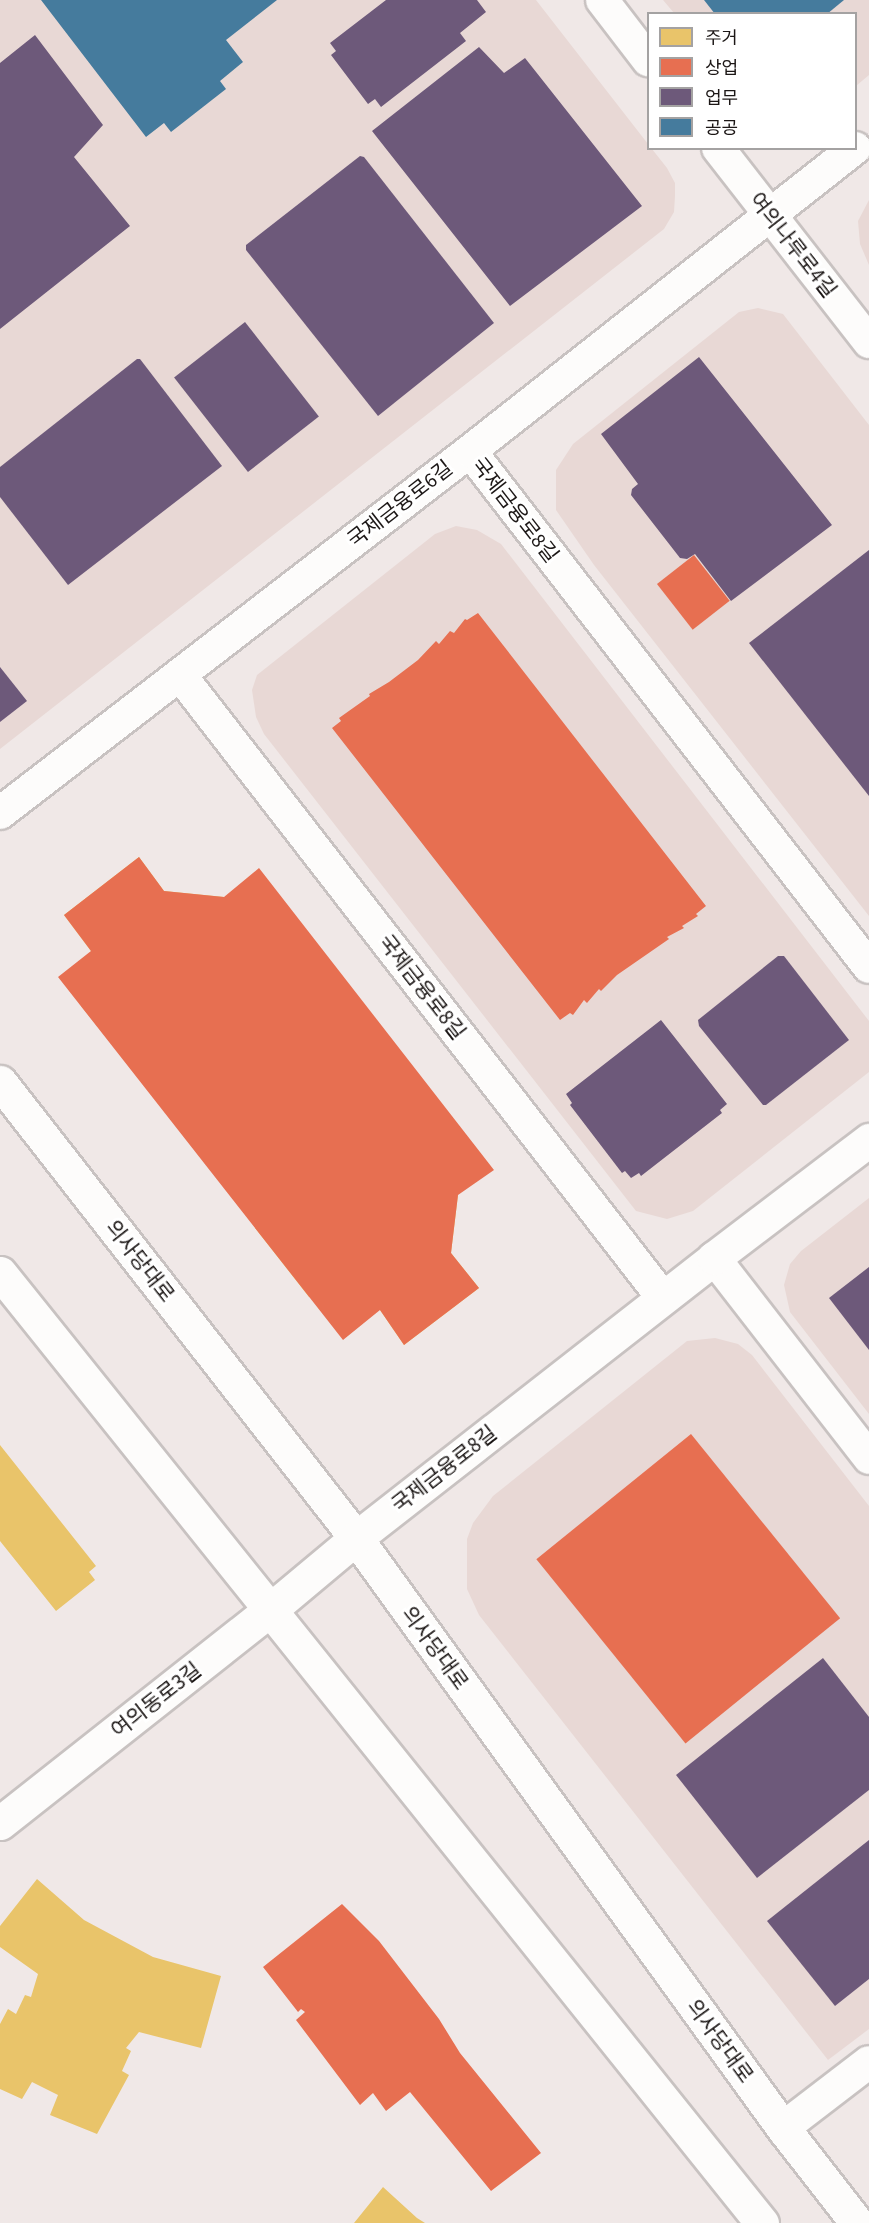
<!DOCTYPE html>
<meta charset="utf-8">
<style>
body{margin:0}
#map{position:relative;width:869px;height:2223px;overflow:hidden;background:#f0e8e7;font-family:"Source Sans 3","Noto Sans KR",sans-serif}
div>[style]{position:absolute}
.built>*{inset:0;background:#e8d8d5}
.homes>*{inset:0;background:#e9c46a}
.shops>*{inset:0;background:#e76f51;transform-origin:0 0}
.offices>*{inset:0;background:#6d597a;transform-origin:0 0}
.public>*{inset:0;background:#457b9d}
.roads{filter:drop-shadow(2px 0 #c8c2c1) drop-shadow(-2px 0 #c8c2c1) drop-shadow(0 2px #c8c2c1) drop-shadow(0 -2px #c8c2c1)}
.street>*{height:32px;margin:-16px;padding:0 16px;transform-origin:16px;border-radius:16px;background:#fdfcfb}
.secondary>*{height:33px;margin:-16.5px;padding:0 16.5px;transform-origin:16.5px;border-radius:16.5px;background:#fdfcfb}
span{translate:-50% -50%;white-space:nowrap;text-align:center;line-height:1.15;-webkit-text-stroke:6px #fff;paint-order:stroke}
.street-label{font-size:21px;color:#1c1716}
.legend{position:absolute;left:647px;top:12px;width:210px;height:138px;box-sizing:border-box;background:#fff;border:2px solid #a4a2a2;margin:0;padding:8px 10px;list-style:none;font-size:18px;color:#1c1716}
.legend li{display:flex;align-items:center;gap:12px;height:30px}
.legend b{width:30px;border:2px solid #a4a2a2}
</style>
<div id="map">
<div class="built">
<div style="clip-path:polygon(0 0,536px 0,648px 144px,648px 148px,652px 149px,667px 168px,675px 183px,675px 196px,674px 212px,664px 229px,0 749px)"></div>
<div style="clip-path:polygon(663px 0,869px 0,869px 75px,856px 86px,856px 14px,674px 13px)"></div>
<div style="clip-path:polygon(869px 200px,869px 265px,860px 244px,858px 221px)"></div>
<div style="clip-path:polygon(758px 308px,783px 314px,869px 425px,869px 916px,594px 565px,556px 510px,556px 470px,573px 444px,739px 312px)"></div>
<div style="clip-path:polygon(456px 526px,477px 530px,501px 544px,869px 1021px,869px 1072px,693px 1211px,667px 1219px,636px 1211px,264px 734px,256px 717px,252px 690px,257px 675px,435px 534px)"></div>
<div style="clip-path:polygon(869px 1198px,869px 1414px,790px 1312px,784px 1285px,790px 1264px,801px 1251px)"></div>
<div style="clip-path:polygon(715px 1338px,738px 1344px,752px 1355px,869px 1506px,869px 2029px,828px 2060px,479px 1615px,467px 1589px,467px 1539px,473px 1523px,493px 1496px,687px 1341px)"></div>
</div>
<div class="homes">
<div style="clip-path:polygon(139px 857px,164px 891px,224px 897px,293px 986px,286px 1029px,347px 1108px,401px 1121px,458px 1195px,451px 1253px,479px 1288px,404px 1345px,380px 1310px,309px 1297px,255px 1228px,264px 1170px,201px 1088px,145px 1085px,81px 1006px,91px 951px,64px 915px)"></div>
<div style="clip-path:polygon(0 1445px,96px 1566px,89px 1572px,95px 1580px,56px 1611px,0 1541px)"></div>
<div style="clip-path:polygon(37px 1879px,84px 1920px,153px 1957px,221px 1976px,201px 2048px,139px 2032px,126px 2048px,131px 2051px,122px 2071px,129px 2075px,97px 2134px,50px 2115px,58px 2095px,32px 2082px,22px 2099px,0 2089px,0 2024px,8px 2009px,16px 2014px,25px 1995px,31px 1997px,38px 1974px,0 1947px,0 1926px)"></div>
<div style="clip-path:polygon(383px 2187px,417px 2218px,425px 2223px,354px 2223px)"></div>
</div>
<div class="shops">
<div style="left:694px;top:555px;width:58px;height:47px;rotate:52deg"></div>
<div style="clip-path:polygon(478px 613px,706px 906px,696px 914px,698px 916px,682px 926px,684px 928px,667px 937px,669px 939px,617px 975px,601px 991px,599px 989px,587px 1003px,584px 1000px,573px 1015px,570px 1013px,560px 1020px,332px 728px,341px 721px,339px 718px,370px 696px,369px 694px,389px 682px,418px 660px,436px 641px,439px 644px,450px 631px,454px 633px,465px 619px,467px 620px)"></div>
<div style="clip-path:polygon(139px 857px,164px 891px,224px 897px,259px 868px,494px 1170px,458px 1195px,451px 1253px,479px 1288px,404px 1345px,380px 1310px,343px 1340px,58px 977px,91px 951px,64px 915px)"></div>
<div style="left:691px;top:1434px;width:237px;height:199px;rotate:51deg"></div>
<div style="clip-path:polygon(342px 1904px,379px 1941px,439px 2019px,460px 2053px,541px 2153px,491px 2191px,410px 2092px,386px 2111px,373px 2093px,360px 2105px,296px 2020px,305px 2012px,301px 2009px,298px 2012px,263px 1967px)"></div>
</div>
<div class="offices">
<div style="clip-path:polygon(386px 0,477px 0,486px 12px,460px 33px,466px 41px,381px 107px,375px 99px,368px 104px,331px 55px,336px 51px,330px 43px)"></div>
<div style="clip-path:polygon(35px 35px,103px 125px,74px 157px,130px 226px,0 329px,0 63px)"></div>
<div style="clip-path:polygon(479px 47px,504px 73px,525px 58px,642px 206px,510px 306px,372px 131px)"></div>
<div style="clip-path:polygon(360px 156px,364px 157px,494px 323px,378px 416px,246px 250px,246px 245px)"></div>
<div style="left:245px;top:322px;width:120px;height:90px;rotate:52deg"></div>
<div style="clip-path:polygon(699px 357px,832px 525px,731px 601px,695px 554px,687px 559px,680px 558px,631px 495px,632px 489px,638px 484px,601px 434px)"></div>
<div style="clip-path:polygon(137px 359px,140px 359px,222px 466px,68px 585px,0 497px,0 467px)"></div>
<div style="clip-path:polygon(869px 550px,869px 796px,749px 643px)"></div>
<div style="clip-path:polygon(0 667px,27px 701px,0 722px)"></div>
<div style="clip-path:polygon(778px 956px,784px 956px,849px 1040px,766px 1105px,763px 1105px,699px 1026px,698px 1020px)"></div>
<div style="clip-path:polygon(661px 1020px,727px 1104px,720px 1110px,722px 1113px,641px 1176px,639px 1173px,631px 1178px,625px 1171px,622px 1173px,570px 1105px,572px 1103px,566px 1094px)"></div>
<div style="clip-path:polygon(869px 1267px,869px 1350px,829px 1298px)"></div>
<div style="clip-path:polygon(823px 1658px,869px 1717px,869px 1790px,757px 1878px,676px 1775px)"></div>
<div style="clip-path:polygon(869px 1840px,869px 1979px,835px 2006px,767px 1921px)"></div>
</div>
<div class="public">
<div style="clip-path:polygon(41px 0,277px 0,226px 40px,243px 62px,220px 81px,226px 89px,171px 132px,164px 123px,146px 137px)"></div>
<div style="clip-path:polygon(704px 0,844px 0,827px 14px,715px 14px)"></div>
</div>
<div class="roads">
<div class="street">
<div style="left:602px;top:0;width:76px;rotate:52.5deg"></div>
<div style="left:718px;top:148px;width:246px;rotate:52.1deg"></div>
<div style="left:470px;top:451px;width:652px;rotate:52.29deg"></div>
<div style="left:180px;top:675px;width:788px;rotate:52.21deg"></div>
<div style="left:0;top:813px;width:593px;rotate:-37.6deg"></div>
<div style="left:470px;top:451px;width:490px;rotate:-38.2deg"></div>
<div style="left:714px;top:1258px;width:253px;rotate:52.2deg"></div>
<div style="left:783px;top:2128px;width:108px;rotate:-37.5deg"></div>
</div>
<div class="secondary">
<div style="left:0;top:1082px;width:579px;rotate:52.02deg"></div>
<div style="left:356px;top:1538px;width:728px;rotate:54.11deg"></div>
<div style="left:783px;top:2128px;width:120px;rotate:52.1deg"></div>
<div style="left:0;top:1273px;width:1218px;rotate:51.27deg"></div>
<div style="left:0;top:1823px;width:344px;rotate:-38.3deg"></div>
<div style="left:270px;top:1610px;width:112px;rotate:-39.9deg"></div>
<div style="left:356px;top:1538px;width:454px;rotate:-38deg"></div>
<div style="left:714px;top:1258px;width:195px;rotate:-37.3deg"></div>
</div>
</div>
<div class="street-label">
<span style="left:793px;top:245px;rotate:52deg">여의나루로4길</span>
<span style="left:400px;top:504px;rotate:-38deg">국제금융로6길</span>
<span style="left:515px;top:510px;rotate:52deg">국제금융로8길</span>
<span style="left:422px;top:987px;rotate:52deg">국제금융로8길</span>
<span style="left:140px;top:1261px;rotate:52deg">의사당대로</span>
<span style="left:444px;top:1469px;rotate:-38deg">국제금융로8길</span>
<span style="left:435px;top:1648px;rotate:54deg">의사당대로</span>
<span style="left:156px;top:1700px;rotate:-38deg">여의동로3길</span>
<span style="left:720px;top:2041px;rotate:54deg">의사당대로</span>
</div>
<ul class="legend">
<li><b style="height:16px;background:#e9c46a"></b>주거</li>
<li><b style="height:16px;background:#e76f51"></b>상업</li>
<li><b style="height:16px;background:#6d597a"></b>업무</li>
<li><b style="height:16px;background:#457b9d"></b>공공</li>
</ul>
</div>
